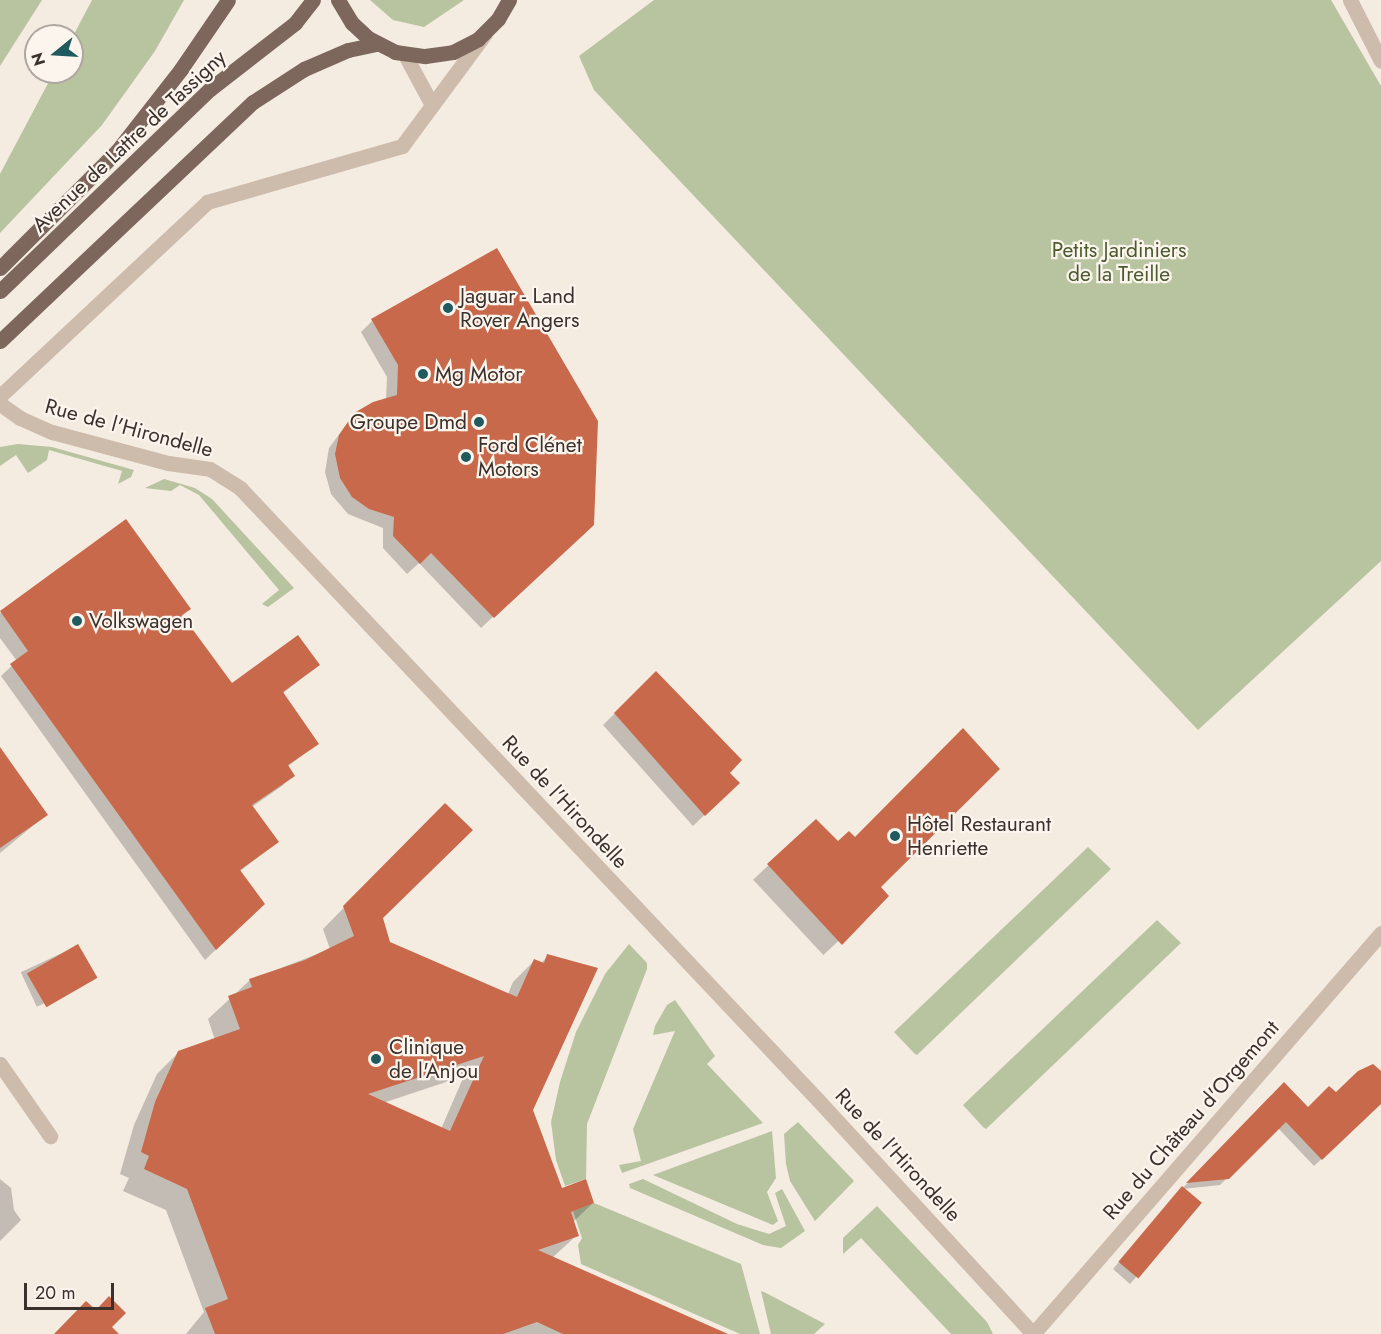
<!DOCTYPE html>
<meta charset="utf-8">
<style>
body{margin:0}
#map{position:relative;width:1381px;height:1334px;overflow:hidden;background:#f4ebe1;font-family:Jost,sans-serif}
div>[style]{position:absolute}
.green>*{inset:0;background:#b8c4a0}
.shadow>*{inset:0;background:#0003;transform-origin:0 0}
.building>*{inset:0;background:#c8694b;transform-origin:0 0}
.minor>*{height:15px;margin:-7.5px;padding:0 7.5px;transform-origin:7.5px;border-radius:7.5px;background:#cdbbac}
.primary>*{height:15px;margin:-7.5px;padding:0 7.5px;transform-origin:7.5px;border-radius:7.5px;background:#7d675c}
.dots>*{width:16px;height:16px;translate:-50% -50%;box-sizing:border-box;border:3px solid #fbf5ee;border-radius:50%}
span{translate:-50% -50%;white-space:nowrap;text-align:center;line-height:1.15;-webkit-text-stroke:4.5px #fbf5ee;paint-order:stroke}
.street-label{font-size:21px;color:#3b302b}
.park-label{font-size:21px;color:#4a5a2e}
.poi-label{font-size:21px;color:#3b302b}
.left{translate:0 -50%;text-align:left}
.right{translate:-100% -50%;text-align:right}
.north{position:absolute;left:24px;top:24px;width:60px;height:60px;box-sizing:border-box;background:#fbf5ee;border:2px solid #aea6a0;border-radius:50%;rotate:252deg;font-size:16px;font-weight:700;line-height:24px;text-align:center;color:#3b302b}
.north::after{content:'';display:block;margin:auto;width:21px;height:27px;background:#1f5a5e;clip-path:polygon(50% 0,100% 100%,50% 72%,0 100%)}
.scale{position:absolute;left:24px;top:1283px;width:90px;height:27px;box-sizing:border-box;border:3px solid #3b302b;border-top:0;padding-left:8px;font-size:18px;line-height:21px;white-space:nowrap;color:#3b302b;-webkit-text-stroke:4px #fbf5ee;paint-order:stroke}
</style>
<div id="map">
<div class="green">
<div style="clip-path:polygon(0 0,42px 0,0 66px)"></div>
<div style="clip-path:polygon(92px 0,184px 0,155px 51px,102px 125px,0 233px,0 174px,54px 72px,72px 72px,72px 38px)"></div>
<div style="clip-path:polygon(370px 0,464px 0,424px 27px,393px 20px)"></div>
<div style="clip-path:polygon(654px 0,1331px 0,1381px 86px,1381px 561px,1198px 730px,594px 90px,579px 56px)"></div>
<div style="clip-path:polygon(18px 444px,52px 447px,134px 470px,131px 477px,118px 484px,122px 471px,49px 450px,47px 460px,28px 473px,16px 455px,0 466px,0 447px)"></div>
<div style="clip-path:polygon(164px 479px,195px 488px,212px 499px,294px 588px,268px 607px,262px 604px,279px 590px,199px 495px,180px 485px,171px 491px,145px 488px)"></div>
<div style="clip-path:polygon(1088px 847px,1111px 869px,917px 1055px,914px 1053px,894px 1032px)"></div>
<div style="clip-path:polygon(1157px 920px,1181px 943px,986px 1129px,983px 1127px,963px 1105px)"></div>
<div style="clip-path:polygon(629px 944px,647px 963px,647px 969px,587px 1124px,586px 1179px,565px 1186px,556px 1160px,551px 1122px,560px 1082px,576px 1032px,605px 974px)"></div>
<div style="clip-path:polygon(675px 1000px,715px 1056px,707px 1064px,763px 1123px,622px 1173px,619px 1165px,641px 1161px,633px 1129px,675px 1031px,653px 1035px,655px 1026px,667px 1005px)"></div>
<div style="clip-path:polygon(798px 1122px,854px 1181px,815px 1221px,790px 1181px,786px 1164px,784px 1134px)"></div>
<div style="clip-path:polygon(772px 1131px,776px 1178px,767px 1192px,778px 1221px,773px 1225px,653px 1175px)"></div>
<div style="clip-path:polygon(643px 1179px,737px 1224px,769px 1234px,786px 1226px,775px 1193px,782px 1189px,805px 1231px,781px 1248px,763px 1245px,630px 1188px,629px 1184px)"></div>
<div style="clip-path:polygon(594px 1203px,741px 1264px,760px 1334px,740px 1334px,581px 1264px,578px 1245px,582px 1238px,573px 1211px)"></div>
<div style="clip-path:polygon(877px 1206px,987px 1322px,993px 1334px,951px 1334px,861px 1238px,843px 1254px,843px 1238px)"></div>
<div style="clip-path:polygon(761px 1291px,764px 1292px,825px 1324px,814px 1334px,771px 1334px)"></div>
</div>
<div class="shadow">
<div style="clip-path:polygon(372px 321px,580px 536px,481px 628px,419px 563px,407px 574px,383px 548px,383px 528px,348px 514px,331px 494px,325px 472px,329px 448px,352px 417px,386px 400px,387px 377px,361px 332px)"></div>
<div style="clip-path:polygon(126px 521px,189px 609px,181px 617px,232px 685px,318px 665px,282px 694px,317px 744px,287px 767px,293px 775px,282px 786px,252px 807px,277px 842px,239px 872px,252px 915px,205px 960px,1px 676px,17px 661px,0 638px,0 613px)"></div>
<div style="clip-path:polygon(656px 673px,728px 773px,726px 794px,693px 826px,603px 725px)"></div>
<div style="clip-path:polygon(0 750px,46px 815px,0 853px)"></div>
<div style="clip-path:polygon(evenodd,445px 805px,381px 918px,389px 943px,508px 994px,513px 982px,535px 960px,541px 963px,548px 956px,531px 1110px,561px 1190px,593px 1203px,573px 1222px,577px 1235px,552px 1258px,724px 1334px,186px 1334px,204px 1312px,166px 1210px,123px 1191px,129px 1178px,120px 1174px,134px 1125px,157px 1074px,179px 1052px,215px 1040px,208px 1019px,250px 980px,330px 949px,323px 929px,445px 805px,464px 1076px,441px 1129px,383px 1103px,464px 1076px)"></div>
<div style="left:816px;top:821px;width:103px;height:86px;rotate:47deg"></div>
<div style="left:77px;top:946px;width:38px;height:62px;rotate:65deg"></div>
<div style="clip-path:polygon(1381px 1074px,1381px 1102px,1314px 1166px,1278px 1128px,1220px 1185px,1183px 1189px,1200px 1204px,1130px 1284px,1113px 1269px,1176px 1195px,1284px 1084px,1308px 1109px)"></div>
<div style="clip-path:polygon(0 1179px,11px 1188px,14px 1210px,21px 1220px,0 1241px)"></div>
</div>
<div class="building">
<div style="clip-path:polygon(497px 248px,598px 421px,594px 525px,494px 618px,431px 553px,420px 564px,393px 536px,394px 517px,369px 509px,352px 497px,340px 478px,335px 454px,339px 435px,354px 413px,373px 402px,397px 395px,398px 365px,371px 319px)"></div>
<div style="clip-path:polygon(126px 519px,191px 609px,182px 615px,232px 683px,298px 635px,320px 665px,283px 692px,319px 744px,288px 765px,295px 776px,252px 805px,279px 842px,240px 870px,265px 904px,216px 950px,10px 664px,28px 651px,0 611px)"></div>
<div style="clip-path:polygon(656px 671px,742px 760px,730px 773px,740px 783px,705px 816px,614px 713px)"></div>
<div style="clip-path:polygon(963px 728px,1000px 769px,881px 887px,889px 896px,842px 945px,767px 864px,816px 819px,838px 841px,849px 831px,855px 837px)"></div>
<div style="clip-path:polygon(0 747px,48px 815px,0 848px)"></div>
<div style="clip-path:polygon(evenodd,445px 803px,473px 830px,383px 918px,390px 942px,517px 997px,534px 959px,544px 963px,547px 954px,598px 968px,533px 1110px,562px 1188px,586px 1179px,594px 1203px,571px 1212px,579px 1236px,538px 1250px,728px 1334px,563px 1334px,537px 1322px,503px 1334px,215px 1334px,205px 1308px,228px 1299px,187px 1189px,144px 1169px,149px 1156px,141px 1152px,155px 1102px,178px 1051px,240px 1029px,228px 996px,252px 987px,249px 979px,305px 960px,354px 936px,343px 906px,445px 803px,484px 1056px,450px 1131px,368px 1094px,484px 1056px)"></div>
<div style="left:78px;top:944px;width:39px;height:59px;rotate:60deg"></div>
<div style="clip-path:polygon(1373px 1064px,1381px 1071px,1381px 1104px,1322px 1160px,1286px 1122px,1229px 1179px,1186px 1183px,1284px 1082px,1308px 1107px,1329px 1086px,1336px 1092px,1358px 1071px)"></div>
<div style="left:1182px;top:1186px;width:26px;height:99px;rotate:40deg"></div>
<div style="clip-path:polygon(109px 1296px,126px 1313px,112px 1327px,119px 1334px,54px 1334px,86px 1301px,96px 1310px)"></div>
</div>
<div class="minor">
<div style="left:1350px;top:0;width:68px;rotate:63.1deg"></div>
<div style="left:405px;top:55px;width:55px;rotate:61.6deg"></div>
<div style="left:0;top:396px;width:284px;rotate:-43.1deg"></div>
<div style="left:207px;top:202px;width:203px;rotate:-16deg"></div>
<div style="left:402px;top:146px;width:139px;rotate:-53.5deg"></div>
<div style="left:0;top:404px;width:24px;rotate:35deg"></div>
<div style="left:20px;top:418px;width:35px;rotate:24deg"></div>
<div style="left:52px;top:432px;width:120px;rotate:15deg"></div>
<div style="left:168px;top:463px;width:42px;rotate:8.1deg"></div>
<div style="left:210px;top:469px;width:36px;rotate:32deg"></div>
<div style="left:240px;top:488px;width:842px;rotate:46.64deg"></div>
<div style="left:818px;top:1100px;width:318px;rotate:47.4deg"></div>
<div style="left:0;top:1064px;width:88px;rotate:55.2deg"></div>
<div style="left:1033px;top:1334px;width:531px;rotate:-49.05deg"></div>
</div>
<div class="primary">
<div style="left:338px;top:0;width:27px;rotate:59deg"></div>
<div style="left:352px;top:23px;width:22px;rotate:43deg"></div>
<div style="left:368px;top:38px;width:30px;rotate:27deg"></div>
<div style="left:395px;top:52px;width:30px;rotate:8deg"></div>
<div style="left:425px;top:56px;width:28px;rotate:-8deg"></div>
<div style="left:453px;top:52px;width:28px;rotate:-27deg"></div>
<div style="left:478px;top:39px;width:28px;rotate:-45deg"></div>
<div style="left:498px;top:19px;width:22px;rotate:-60deg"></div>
<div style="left:0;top:268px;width:165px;rotate:-45deg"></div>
<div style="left:117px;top:151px;width:104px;rotate:-52deg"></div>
<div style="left:181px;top:69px;width:83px;rotate:-55.7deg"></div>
<div style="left:0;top:291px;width:291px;rotate:-43.9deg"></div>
<div style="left:210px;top:89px;width:108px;rotate:-37.8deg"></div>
<div style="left:295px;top:23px;width:29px;rotate:-52deg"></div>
<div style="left:0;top:341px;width:348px;rotate:-43.4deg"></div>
<div style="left:253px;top:102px;width:61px;rotate:-32.9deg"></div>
<div style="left:304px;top:69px;width:48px;rotate:-23.4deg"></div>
<div style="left:348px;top:50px;width:30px;rotate:-12deg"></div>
</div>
<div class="dots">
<div style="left:448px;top:308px;background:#1f5a5e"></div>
<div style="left:423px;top:374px;background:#1f5a5e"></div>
<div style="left:479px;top:422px;background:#1f5a5e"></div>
<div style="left:466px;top:457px;background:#1f5a5e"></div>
<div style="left:77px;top:621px;background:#1f5a5e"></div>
<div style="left:895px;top:836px;background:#1f5a5e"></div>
<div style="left:376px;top:1059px;background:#1f5a5e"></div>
</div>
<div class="street-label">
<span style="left:129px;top:141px;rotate:-43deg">Avenue de Lattre de Tassigny</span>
<span style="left:129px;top:428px;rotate:15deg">Rue de l'Hirondelle</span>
<span style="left:565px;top:802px;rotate:47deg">Rue de l'Hirondelle</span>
<span style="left:1191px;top:1120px;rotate:-49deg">Rue du Château d'Orgemont</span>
<span style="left:898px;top:1155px;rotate:47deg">Rue de l'Hirondelle</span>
</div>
<div class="park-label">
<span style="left:1119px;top:262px">Petits Jardiniers<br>de la Treille</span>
</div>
<div class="poi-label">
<span class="left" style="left:460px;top:308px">Jaguar - Land<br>Rover Angers</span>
<span class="left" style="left:435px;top:374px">Mg Motor</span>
<span class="right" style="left:467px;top:422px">Groupe Dmd</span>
<span class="left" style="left:478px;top:457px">Ford Clénet<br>Motors</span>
<span class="left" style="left:89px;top:621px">Volkswagen</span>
<span class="left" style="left:907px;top:836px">Hôtel Restaurant<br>Henriette</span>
<span class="left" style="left:389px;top:1059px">Clinique<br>de l'Anjou</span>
</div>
<div class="north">N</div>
<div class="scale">20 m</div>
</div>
